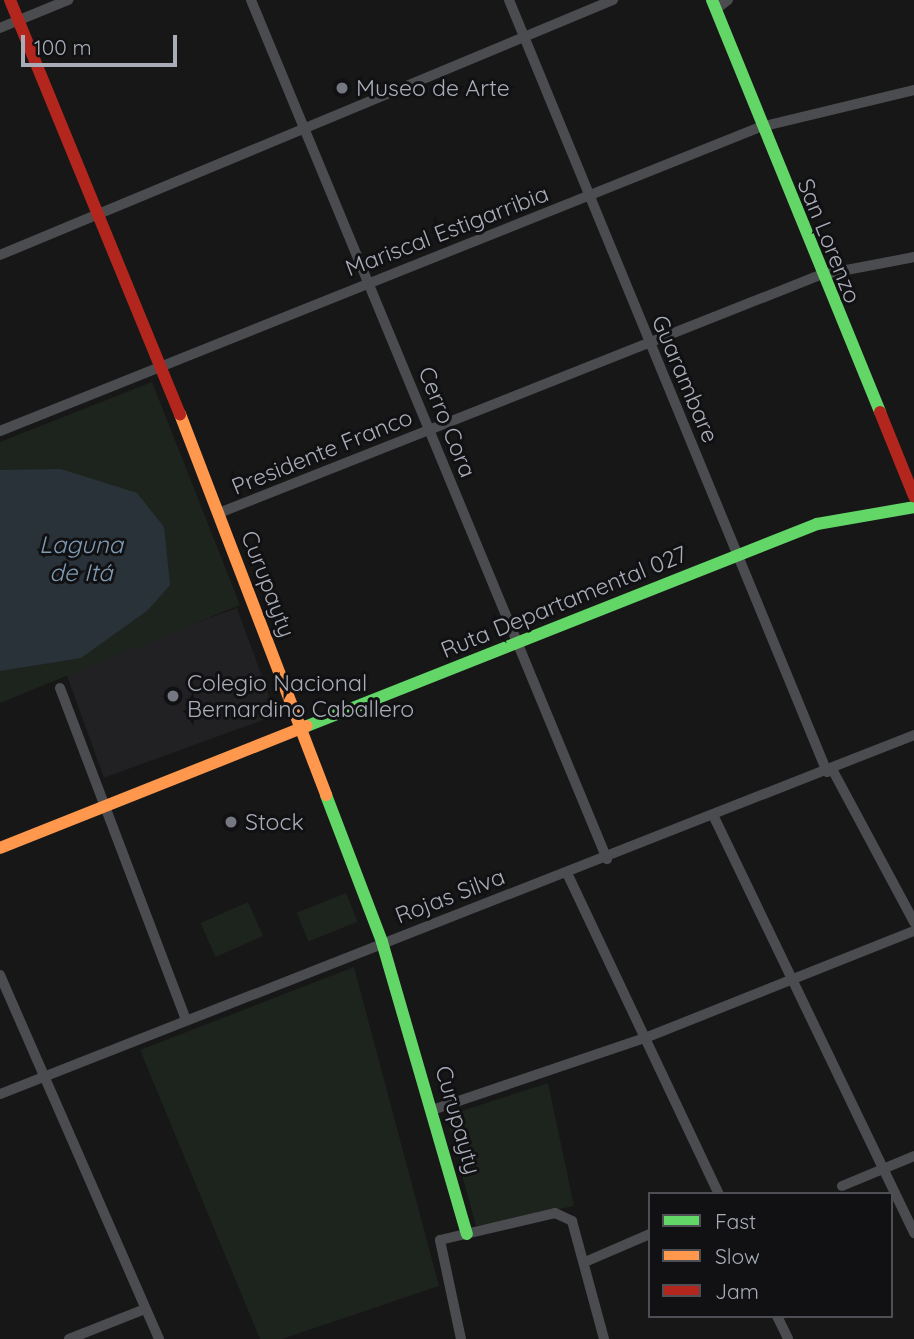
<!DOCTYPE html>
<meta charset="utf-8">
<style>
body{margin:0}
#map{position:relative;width:914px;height:1339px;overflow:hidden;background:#171717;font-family:Quicksand,sans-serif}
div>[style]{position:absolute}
.built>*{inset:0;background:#212123;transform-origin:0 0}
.green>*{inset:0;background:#1d241e;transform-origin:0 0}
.water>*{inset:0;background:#2a3239}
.street>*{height:10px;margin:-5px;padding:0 5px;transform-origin:5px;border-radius:5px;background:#4b4c50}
.fast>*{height:12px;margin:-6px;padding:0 6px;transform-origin:6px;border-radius:6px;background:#63d668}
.slow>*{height:12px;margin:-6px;padding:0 6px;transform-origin:6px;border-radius:6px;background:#ff974d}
.jam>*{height:12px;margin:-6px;padding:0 6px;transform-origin:6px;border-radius:6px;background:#b3261e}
.dots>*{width:19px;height:19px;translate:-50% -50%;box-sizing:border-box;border:4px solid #111113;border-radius:50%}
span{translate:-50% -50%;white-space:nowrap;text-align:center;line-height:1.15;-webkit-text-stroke:6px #111113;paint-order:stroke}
.poi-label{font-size:23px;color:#a8adb8}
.left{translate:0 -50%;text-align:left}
.street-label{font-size:23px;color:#a8adb8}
.water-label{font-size:24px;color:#7f9bb3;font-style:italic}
.legend{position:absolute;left:648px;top:1192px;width:245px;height:126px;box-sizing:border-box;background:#111113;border:2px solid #4d4f55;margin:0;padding:9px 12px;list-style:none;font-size:21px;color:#a8adb8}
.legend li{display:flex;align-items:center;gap:14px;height:35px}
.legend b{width:35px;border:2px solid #4d4f55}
.scale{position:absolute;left:21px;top:35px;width:156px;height:32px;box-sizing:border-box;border:4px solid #a8adb8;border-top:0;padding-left:9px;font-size:21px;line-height:24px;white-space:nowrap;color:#a8adb8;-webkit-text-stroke:5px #111113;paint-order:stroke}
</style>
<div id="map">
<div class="built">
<div style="left:237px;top:608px;width:114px;height:183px;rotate:70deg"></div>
</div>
<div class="green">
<div style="clip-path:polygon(152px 382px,240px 605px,0 703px,0 442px)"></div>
<div style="left:346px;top:893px;width:31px;height:53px;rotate:68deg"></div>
<div style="left:248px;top:902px;width:37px;height:52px;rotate:66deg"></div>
<div style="clip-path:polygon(354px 967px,439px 1286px,282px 1339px,260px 1339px,140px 1050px)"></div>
<div style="clip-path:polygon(548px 1083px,574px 1206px,476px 1226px,446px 1116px)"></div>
</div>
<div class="water">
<div style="clip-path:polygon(61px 469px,137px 493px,164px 527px,170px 585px,148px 610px,81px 658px,0 671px,0 470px)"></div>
</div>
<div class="street">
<div style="left:251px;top:0;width:930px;rotate:67.49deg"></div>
<div style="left:509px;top:0;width:835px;rotate:67.61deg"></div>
<div style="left:716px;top:9px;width:15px;rotate:-37deg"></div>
<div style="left:0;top:28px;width:74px;rotate:-22.4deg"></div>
<div style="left:0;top:255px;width:664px;rotate:-22.59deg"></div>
<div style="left:0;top:431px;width:819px;rotate:-21.8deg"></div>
<div style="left:760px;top:127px;width:158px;rotate:-13.5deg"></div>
<div style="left:219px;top:513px;width:646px;rotate:-21.6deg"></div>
<div style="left:820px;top:275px;width:96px;rotate:-10.8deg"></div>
<div style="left:60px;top:688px;width:354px;rotate:69.2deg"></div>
<div style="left:832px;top:769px;width:174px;rotate:61.8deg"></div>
<div style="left:714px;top:817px;width:462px;rotate:64.3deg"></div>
<div style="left:567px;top:873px;width:355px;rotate:64.7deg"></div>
<div style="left:0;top:975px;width:397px;rotate:66.4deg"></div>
<div style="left:0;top:1094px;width:982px;rotate:-21.44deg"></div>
<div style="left:435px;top:1109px;width:222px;rotate:-18.7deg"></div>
<div style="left:645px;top:1038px;width:289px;rotate:-21.7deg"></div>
<div style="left:842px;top:1186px;width:78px;rotate:-22.6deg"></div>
<div style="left:585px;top:1262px;width:71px;rotate:-23.3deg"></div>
<div style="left:777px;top:1316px;width:25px;rotate:64deg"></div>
<div style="left:69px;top:1339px;width:82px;rotate:-21.5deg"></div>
<div style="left:461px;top:1339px;width:101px;rotate:-102deg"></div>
<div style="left:440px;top:1240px;width:118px;rotate:-13.2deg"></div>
<div style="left:555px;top:1213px;width:19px;rotate:25deg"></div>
<div style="left:572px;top:1221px;width:122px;rotate:74.8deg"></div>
</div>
<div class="fast">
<div style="left:712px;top:0;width:445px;rotate:67.8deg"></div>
<div style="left:307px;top:726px;width:549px;rotate:-21.61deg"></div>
<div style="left:817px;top:524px;width:98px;rotate:-9.9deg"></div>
<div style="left:326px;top:795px;width:157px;rotate:69.1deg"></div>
<div style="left:382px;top:942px;width:304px;rotate:73.8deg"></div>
</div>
<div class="slow">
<div style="left:180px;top:414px;width:408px;rotate:69deg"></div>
<div style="left:0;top:848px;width:330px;rotate:-21.7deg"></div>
</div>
<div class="jam">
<div style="left:10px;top:0;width:448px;rotate:67.7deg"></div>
<div style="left:880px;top:412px;width:91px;rotate:68deg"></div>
</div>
<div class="dots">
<div style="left:342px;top:88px;background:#757880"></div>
<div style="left:173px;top:696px;background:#757880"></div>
<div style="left:231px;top:822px;background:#757880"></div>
</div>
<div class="poi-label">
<span class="left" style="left:356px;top:88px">Museo de Arte</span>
<span class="left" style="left:187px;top:696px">Colegio Nacional<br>Bernardino Caballero</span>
<span class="left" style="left:245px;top:822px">Stock</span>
</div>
<div class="street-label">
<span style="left:447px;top:231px;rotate:-21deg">Mariscal Estigarribia</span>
<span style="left:829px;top:241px;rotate:68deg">San Lorenzo</span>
<span style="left:685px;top:379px;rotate:67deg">Guarambare</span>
<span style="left:447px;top:422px;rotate:68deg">Cerro Cora</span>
<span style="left:322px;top:452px;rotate:-22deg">Presidente Franco</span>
<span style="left:268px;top:584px;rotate:69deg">Curupayty</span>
<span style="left:564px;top:602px;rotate:-22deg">Ruta Departamental 027</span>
<span style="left:450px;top:896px;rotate:-21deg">Rojas Silva</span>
<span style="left:458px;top:1120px;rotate:74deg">Curupayty</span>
</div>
<div class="water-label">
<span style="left:81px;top:559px">Laguna<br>de Itá</span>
</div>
<ul class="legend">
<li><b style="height:9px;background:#63d668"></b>Fast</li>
<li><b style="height:9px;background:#ff974d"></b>Slow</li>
<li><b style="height:9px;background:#b3261e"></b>Jam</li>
</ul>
<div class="scale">100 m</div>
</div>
